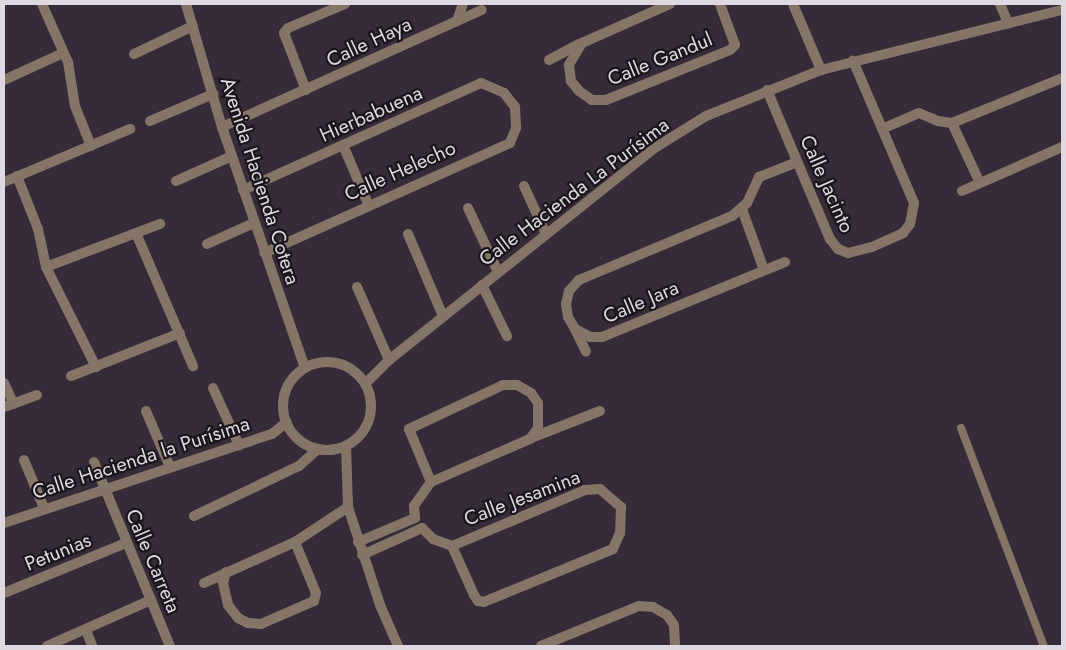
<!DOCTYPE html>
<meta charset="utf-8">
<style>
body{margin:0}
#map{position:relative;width:1066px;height:650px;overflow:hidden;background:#362c39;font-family:Jost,sans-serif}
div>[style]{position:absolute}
.service>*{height:8px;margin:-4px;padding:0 4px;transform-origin:4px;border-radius:4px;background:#857567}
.minor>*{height:10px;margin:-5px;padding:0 5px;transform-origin:5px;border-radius:5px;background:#857567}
.tertiary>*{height:10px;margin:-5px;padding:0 5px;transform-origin:5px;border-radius:5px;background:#857567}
.tertiary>.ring{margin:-5px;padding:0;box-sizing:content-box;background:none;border:10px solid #857567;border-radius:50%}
span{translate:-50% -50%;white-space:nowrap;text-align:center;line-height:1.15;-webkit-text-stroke:4.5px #1b161c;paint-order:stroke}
.street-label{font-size:20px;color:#ded8e0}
.frame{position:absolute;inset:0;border:5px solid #ded8e0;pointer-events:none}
</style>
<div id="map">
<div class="service">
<div style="left:961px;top:428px;width:233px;rotate:69.2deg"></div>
</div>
<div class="minor">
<div style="left:42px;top:4px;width:64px;rotate:65.9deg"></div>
<div style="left:68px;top:62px;width:45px;rotate:81deg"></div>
<div style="left:75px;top:106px;width:43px;rotate:68.2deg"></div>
<div style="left:670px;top:4px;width:96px;rotate:156.1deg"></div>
<div style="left:582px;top:43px;width:26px;rotate:121deg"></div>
<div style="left:569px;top:65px;width:16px;rotate:83deg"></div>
<div style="left:571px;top:81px;width:13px;rotate:51deg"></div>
<div style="left:579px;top:91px;width:16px;rotate:35deg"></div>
<div style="left:592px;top:100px;width:14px"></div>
<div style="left:606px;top:100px;width:134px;rotate:-22deg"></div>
<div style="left:730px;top:50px;width:7px;rotate:-45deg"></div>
<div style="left:735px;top:45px;width:44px;rotate:-110.1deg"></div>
<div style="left:793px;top:4px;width:72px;rotate:67deg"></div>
<div style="left:1000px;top:4px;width:21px;rotate:67deg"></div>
<div style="left:457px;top:21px;width:27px;rotate:-24deg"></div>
<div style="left:134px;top:54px;width:65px;rotate:-25.4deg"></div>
<div style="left:549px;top:60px;width:34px;rotate:-28deg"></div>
<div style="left:4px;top:80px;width:65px;rotate:-24.6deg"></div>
<div style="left:306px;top:90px;width:61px;rotate:-111.1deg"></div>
<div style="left:284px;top:33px;width:6px;rotate:-51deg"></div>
<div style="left:288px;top:28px;width:62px;rotate:-22.8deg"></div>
<div style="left:767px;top:90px;width:162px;rotate:67.1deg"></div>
<div style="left:830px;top:239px;width:13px;rotate:51deg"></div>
<div style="left:838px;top:249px;width:11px;rotate:22deg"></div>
<div style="left:848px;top:253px;width:25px;rotate:-14deg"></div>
<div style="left:872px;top:247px;width:34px;rotate:-24deg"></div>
<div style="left:903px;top:233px;width:11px;rotate:-52deg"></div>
<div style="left:910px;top:224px;width:21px;rotate:-79deg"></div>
<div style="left:914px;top:203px;width:155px;rotate:-113.2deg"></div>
<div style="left:150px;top:121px;width:69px;rotate:-23.2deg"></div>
<div style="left:952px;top:123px;width:66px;rotate:65deg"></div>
<div style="left:222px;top:127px;width:258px;rotate:-24.3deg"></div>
<div style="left:457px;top:21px;width:18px;rotate:-71deg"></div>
<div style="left:882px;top:129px;width:40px;rotate:-23.4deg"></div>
<div style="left:919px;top:113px;width:21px;rotate:23deg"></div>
<div style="left:938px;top:121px;width:14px;rotate:8deg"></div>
<div style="left:952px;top:123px;width:119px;rotate:-22.2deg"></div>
<div style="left:343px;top:145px;width:64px;rotate:67deg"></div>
<div style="left:17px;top:176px;width:57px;rotate:68.4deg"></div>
<div style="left:38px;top:229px;width:39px;rotate:78deg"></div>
<div style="left:46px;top:267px;width:112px;rotate:63.4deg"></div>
<div style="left:176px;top:181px;width:61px;rotate:-24.1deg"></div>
<div style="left:4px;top:182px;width:137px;rotate:-22.8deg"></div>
<div style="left:524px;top:186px;width:53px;rotate:65.4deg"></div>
<div style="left:243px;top:190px;width:261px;rotate:-24.2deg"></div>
<div style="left:481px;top:83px;width:25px;rotate:23deg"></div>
<div style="left:504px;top:93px;width:18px;rotate:52deg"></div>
<div style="left:515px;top:107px;width:21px;rotate:87deg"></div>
<div style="left:516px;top:128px;width:16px;rotate:112deg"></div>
<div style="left:510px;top:143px;width:269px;rotate:155.9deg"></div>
<div style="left:962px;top:191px;width:109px;rotate:-23.7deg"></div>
<div style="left:468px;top:208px;width:71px;rotate:64.9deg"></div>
<div style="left:742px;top:209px;width:65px;rotate:70.2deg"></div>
<div style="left:136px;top:233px;width:145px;rotate:66.8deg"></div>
<div style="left:408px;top:234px;width:89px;rotate:66.9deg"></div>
<div style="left:207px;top:244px;width:51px;rotate:-24.1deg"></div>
<div style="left:785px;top:262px;width:198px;rotate:157.7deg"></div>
<div style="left:602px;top:337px;width:12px;rotate:180deg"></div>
<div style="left:590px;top:337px;width:17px;rotate:-152deg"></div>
<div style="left:575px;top:329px;width:14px;rotate:-120deg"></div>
<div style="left:568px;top:317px;width:13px;rotate:-99deg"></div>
<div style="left:566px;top:304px;width:13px;rotate:-77deg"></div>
<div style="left:569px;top:291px;width:15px;rotate:-48deg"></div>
<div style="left:579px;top:280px;width:166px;rotate:-22.7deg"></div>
<div style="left:732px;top:216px;width:20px;rotate:-41deg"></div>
<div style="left:747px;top:203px;width:29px;rotate:-65deg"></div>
<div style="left:759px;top:177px;width:41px;rotate:-21.5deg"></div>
<div style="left:46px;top:267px;width:122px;rotate:-20.7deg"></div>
<div style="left:482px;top:285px;width:57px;rotate:63.9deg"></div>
<div style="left:357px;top:287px;width:80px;rotate:66.3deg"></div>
<div style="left:575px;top:329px;width:25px;rotate:64deg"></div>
<div style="left:71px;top:376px;width:117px;rotate:-21.5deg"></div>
<div style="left:4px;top:383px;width:23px;rotate:65deg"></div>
<div style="left:213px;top:388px;width:63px;rotate:65.5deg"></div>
<div style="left:4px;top:407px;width:35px;rotate:-20deg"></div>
<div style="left:146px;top:411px;width:61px;rotate:66.8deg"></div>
<div style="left:531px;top:438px;width:74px;rotate:-21.4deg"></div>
<div style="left:24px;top:460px;width:52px;rotate:67.4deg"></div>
<div style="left:94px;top:462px;width:199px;rotate:67.6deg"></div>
<div style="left:194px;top:516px;width:116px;rotate:-25.5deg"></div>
<div style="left:299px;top:466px;width:25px;rotate:-42deg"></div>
<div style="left:358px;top:542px;width:62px;rotate:-22.8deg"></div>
<div style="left:415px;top:518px;width:12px;rotate:-95deg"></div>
<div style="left:414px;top:506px;width:29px;rotate:-55deg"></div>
<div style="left:431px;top:482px;width:108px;rotate:-23.5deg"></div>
<div style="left:530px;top:439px;width:14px;rotate:-54deg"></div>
<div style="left:538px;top:428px;width:25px;rotate:-90deg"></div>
<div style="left:538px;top:403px;width:12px;rotate:-125deg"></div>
<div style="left:531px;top:393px;width:16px;rotate:-150deg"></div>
<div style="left:517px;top:385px;width:14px;rotate:180deg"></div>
<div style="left:503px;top:385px;width:104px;rotate:154.9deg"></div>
<div style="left:409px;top:429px;width:57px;rotate:67.5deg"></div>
<div style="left:362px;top:555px;width:66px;rotate:-24.2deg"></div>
<div style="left:422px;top:528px;width:16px;rotate:45deg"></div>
<div style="left:433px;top:539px;width:20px;rotate:20deg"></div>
<div style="left:452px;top:546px;width:144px;rotate:-22.8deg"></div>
<div style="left:585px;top:490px;width:15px;rotate:-4deg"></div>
<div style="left:600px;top:489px;width:28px;rotate:41deg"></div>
<div style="left:621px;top:507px;width:26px;rotate:92deg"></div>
<div style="left:620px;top:533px;width:17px;rotate:114deg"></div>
<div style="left:613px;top:549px;width:139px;rotate:157.7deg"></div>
<div style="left:484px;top:602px;width:6px;rotate:-171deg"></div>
<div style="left:478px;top:601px;width:7px;rotate:-124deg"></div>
<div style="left:474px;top:595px;width:54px;rotate:-114.2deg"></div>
<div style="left:226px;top:572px;width:11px;rotate:105deg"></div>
<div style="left:223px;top:583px;width:23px;rotate:77deg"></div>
<div style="left:228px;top:605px;width:16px;rotate:52deg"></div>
<div style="left:238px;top:618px;width:11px;rotate:27deg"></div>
<div style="left:248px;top:623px;width:13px;rotate:4deg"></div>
<div style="left:261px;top:624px;width:58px;rotate:-23.5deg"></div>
<div style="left:314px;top:601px;width:8px;rotate:-76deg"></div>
<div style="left:316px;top:593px;width:55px;rotate:-112.4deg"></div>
<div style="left:204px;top:583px;width:100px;rotate:-24.3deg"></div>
<div style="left:295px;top:542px;width:64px;rotate:-33.4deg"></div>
<div style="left:4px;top:593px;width:132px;rotate:-22.3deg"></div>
<div style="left:86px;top:630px;width:17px;rotate:69deg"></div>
<div style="left:47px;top:646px;width:114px;rotate:-23.9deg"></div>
<div style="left:541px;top:646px;width:106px;rotate:-22.2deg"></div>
<div style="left:639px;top:606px;width:14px;rotate:4deg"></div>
<div style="left:653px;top:607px;width:16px;rotate:30deg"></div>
<div style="left:667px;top:615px;width:12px;rotate:55deg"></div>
<div style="left:674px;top:625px;width:21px;rotate:87deg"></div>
</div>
<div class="tertiary">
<div style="left:186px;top:4px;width:128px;rotate:73.7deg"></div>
<div style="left:222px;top:127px;width:255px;rotate:71deg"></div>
<div class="ring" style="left:283px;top:362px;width:78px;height:78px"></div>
<div style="left:365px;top:384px;width:34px;rotate:-45deg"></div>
<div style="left:389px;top:360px;width:338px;rotate:-38.6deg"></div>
<div style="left:653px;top:149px;width:62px;rotate:-31.9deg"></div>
<div style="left:706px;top:116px;width:124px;rotate:-21.8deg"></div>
<div style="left:821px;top:70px;width:248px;rotate:-14deg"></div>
<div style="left:346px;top:446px;width:61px;rotate:88.1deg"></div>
<div style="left:348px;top:507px;width:103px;rotate:71.9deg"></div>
<div style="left:380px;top:605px;width:45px;rotate:66.3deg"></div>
<div style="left:4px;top:523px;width:282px;rotate:-18.4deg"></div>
<div style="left:272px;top:434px;width:19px;rotate:-39deg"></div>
</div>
<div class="street-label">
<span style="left:369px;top:42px;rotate:-25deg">Calle Haya</span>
<span style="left:660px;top:59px;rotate:-22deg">Calle Gandul</span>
<span style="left:371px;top:114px;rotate:-24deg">Hierbabuena</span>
<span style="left:400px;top:171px;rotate:-24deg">Calle Helecho</span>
<span style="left:260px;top:181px;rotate:72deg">Avenida Hacienda Cotera</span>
<span style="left:827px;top:184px;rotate:66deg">Calle Jacinto</span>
<span style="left:574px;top:192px;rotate:-37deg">Calle Hacienda La Purísima</span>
<span style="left:641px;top:302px;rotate:-23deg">Calle Jara</span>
<span style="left:141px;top:458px;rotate:-18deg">Calle Hacienda la Purísima</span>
<span style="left:522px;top:498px;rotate:-21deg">Calle Jesamina</span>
<span style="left:58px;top:552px;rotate:-22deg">Petunias</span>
<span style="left:153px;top:561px;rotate:67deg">Calle Carreta</span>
</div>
<div class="frame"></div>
</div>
